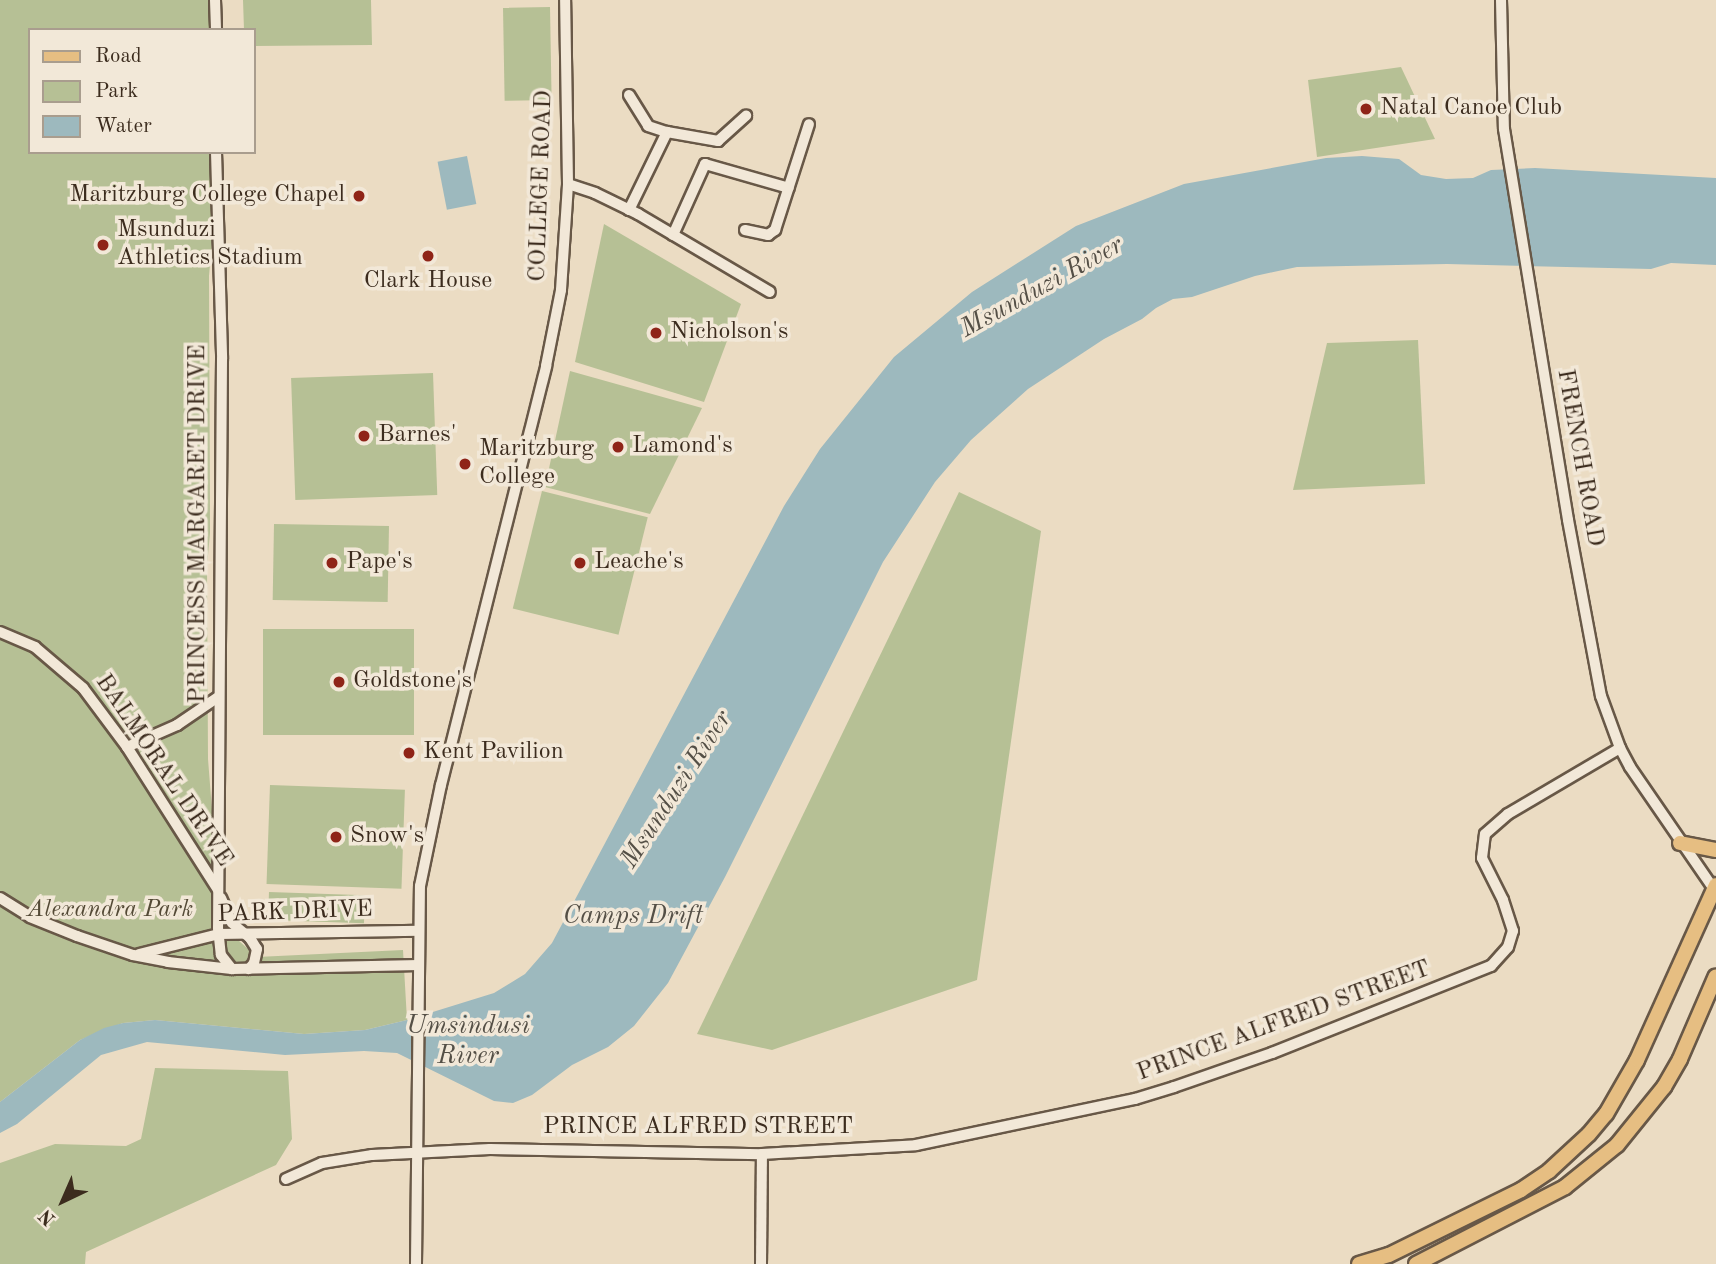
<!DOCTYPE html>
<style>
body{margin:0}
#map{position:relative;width:1716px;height:1264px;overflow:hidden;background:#ebdcc3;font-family:"Old Standard TT",serif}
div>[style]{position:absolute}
.green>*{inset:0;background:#b6c095;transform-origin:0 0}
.water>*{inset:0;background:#9db9be;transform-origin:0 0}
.roads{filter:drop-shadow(2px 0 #685847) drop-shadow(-2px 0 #685847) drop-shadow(0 2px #685847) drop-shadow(0 -2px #685847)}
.minor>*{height:10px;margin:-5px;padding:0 5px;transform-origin:5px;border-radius:5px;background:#f2e8d8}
.major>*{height:14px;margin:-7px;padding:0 7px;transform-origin:7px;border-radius:7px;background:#e6be82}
.dots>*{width:19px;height:19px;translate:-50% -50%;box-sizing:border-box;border:4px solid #f2e8d8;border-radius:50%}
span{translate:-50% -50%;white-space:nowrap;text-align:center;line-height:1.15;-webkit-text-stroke:7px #f2e8d8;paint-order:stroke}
.poi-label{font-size:24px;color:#3c2c1e}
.left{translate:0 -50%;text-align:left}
.right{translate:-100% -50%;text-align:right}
.street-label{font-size:24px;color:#3c2c1e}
.park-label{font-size:24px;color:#544a36;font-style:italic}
.water-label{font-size:26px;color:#544f46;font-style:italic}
.legend{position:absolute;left:28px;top:28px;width:228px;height:126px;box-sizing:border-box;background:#f2e8d8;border:2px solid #a99d8e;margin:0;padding:9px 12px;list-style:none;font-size:21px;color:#3c2c1e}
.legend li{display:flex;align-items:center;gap:14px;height:35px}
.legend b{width:35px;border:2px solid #a99d8e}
.north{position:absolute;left:28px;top:1166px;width:70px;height:70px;-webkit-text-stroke:5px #f2e8d8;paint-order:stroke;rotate:224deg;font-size:19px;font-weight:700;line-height:28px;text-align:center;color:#3c2c1e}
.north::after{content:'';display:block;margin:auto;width:24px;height:32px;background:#3c2c1e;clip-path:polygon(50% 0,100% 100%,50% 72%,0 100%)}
</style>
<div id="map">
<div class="green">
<div style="clip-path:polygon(0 0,212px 0,211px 30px,30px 30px,30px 152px,220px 152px,209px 276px,210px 533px,207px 567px,208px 759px,221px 925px,257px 957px,403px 950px,407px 1020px,365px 1030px,304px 1034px,155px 1020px,123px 1023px,80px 1040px,0 1102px)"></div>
<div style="clip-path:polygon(243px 0,371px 0,372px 45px,254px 46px,254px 30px,244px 30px)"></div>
<div style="left:550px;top:7px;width:93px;height:47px;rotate:89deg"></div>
<div style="clip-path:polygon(1401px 67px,1435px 139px,1317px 157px,1308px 80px)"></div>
<div style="clip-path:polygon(604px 224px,741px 304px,704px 402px,575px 362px)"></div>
<div style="clip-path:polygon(1418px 340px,1425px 484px,1293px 490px,1327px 343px)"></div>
<div style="clip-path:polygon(570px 371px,702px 408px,650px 514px,545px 487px)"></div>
<div style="left:433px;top:373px;width:122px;height:142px;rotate:88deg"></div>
<div style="left:542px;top:491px;width:109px;height:121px;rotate:14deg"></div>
<div style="clip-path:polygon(959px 492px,1041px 531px,977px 980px,772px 1050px,697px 1034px)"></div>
<div style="left:274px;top:524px;width:115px;height:76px;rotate:1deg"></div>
<div style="left:263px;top:629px;width:151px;height:106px"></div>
<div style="left:270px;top:785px;width:135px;height:99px;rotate:2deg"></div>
<div style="left:269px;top:892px;width:96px;height:28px;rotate:2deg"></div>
<div style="clip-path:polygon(155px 1068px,288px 1071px,292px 1139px,276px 1165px,86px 1252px,85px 1264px,0 1264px,0 1163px,55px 1144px,126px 1146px,141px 1139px)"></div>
</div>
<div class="water">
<div style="left:467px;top:156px;width:49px;height:30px;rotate:79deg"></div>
<div style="clip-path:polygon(1362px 156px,1399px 159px,1421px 175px,1446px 179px,1473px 178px,1491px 170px,1535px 168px,1716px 178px,1716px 265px,1671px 263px,1651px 269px,1447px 264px,1297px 267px,1255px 276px,1192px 297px,1173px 299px,1156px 308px,1142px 319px,1104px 339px,1028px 389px,971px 440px,935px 482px,883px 562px,725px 877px,668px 983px,634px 1026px,608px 1047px,572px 1065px,532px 1095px,513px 1103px,494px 1101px,397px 1053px,364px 1051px,285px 1055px,147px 1042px,101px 1055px,17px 1124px,0 1133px,0 1102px,80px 1040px,104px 1028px,123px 1023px,155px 1020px,304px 1034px,365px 1030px,407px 1020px,494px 993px,525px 974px,552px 943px,784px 506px,820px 449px,894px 357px,972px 292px,1076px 226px,1184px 184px,1326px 158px)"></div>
</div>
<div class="roads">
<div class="minor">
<div style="left:215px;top:0;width:30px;rotate:88deg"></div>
<div style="left:1501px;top:0;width:129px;rotate:88.7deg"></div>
<div style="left:1504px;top:129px;width:396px;rotate:80.7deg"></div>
<div style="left:1568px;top:520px;width:179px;rotate:79.4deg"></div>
<div style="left:1601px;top:696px;width:55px;rotate:69.9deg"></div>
<div style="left:1620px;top:748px;width:21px;rotate:62deg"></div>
<div style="left:1630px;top:767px;width:152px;rotate:55.5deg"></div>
<div style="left:629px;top:95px;width:36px;rotate:58deg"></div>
<div style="left:648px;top:126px;width:20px;rotate:18deg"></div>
<div style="left:216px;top:152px;width:207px;rotate:88.3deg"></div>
<div style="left:222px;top:359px;width:569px;rotate:90.4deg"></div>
<div style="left:218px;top:928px;width:27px;rotate:84deg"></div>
<div style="left:221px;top:955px;width:18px;rotate:52deg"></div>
<div style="left:568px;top:184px;width:28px;rotate:18deg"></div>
<div style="left:595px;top:193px;width:48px;rotate:26deg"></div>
<div style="left:638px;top:214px;width:153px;rotate:30.6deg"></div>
<div style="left:629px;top:210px;width:87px;rotate:-64deg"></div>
<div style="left:667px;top:132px;width:52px;rotate:10deg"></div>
<div style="left:718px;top:141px;width:38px;rotate:-42deg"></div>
<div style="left:745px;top:230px;width:24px;rotate:12deg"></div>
<div style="left:768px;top:235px;width:9px;rotate:-36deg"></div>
<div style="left:775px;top:230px;width:111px;rotate:-72.2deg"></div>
<div style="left:673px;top:235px;width:78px;rotate:-65.7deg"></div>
<div style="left:705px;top:164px;width:87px;rotate:15.9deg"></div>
<div style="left:0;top:632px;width:38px;rotate:23deg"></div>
<div style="left:35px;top:647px;width:63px;rotate:40.5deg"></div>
<div style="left:83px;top:688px;width:74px;rotate:53.3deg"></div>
<div style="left:127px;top:747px;width:169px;rotate:57.5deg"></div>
<div style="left:127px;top:747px;width:55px;rotate:-23.7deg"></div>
<div style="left:177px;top:725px;width:50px;rotate:-34.3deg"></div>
<div style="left:0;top:898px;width:36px;rotate:32deg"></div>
<div style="left:30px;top:917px;width:51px;rotate:22deg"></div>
<div style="left:77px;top:936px;width:59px;rotate:18.7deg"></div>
<div style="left:133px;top:955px;width:36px;rotate:11deg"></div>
<div style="left:168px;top:962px;width:64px;rotate:6.2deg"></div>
<div style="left:232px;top:969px;width:187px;rotate:-1.2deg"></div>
<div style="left:221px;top:898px;width:27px;rotate:66deg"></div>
<div style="left:232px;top:923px;width:23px;rotate:40deg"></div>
<div style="left:250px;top:938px;width:13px;rotate:58deg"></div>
<div style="left:257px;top:949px;width:14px;rotate:102deg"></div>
<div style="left:254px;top:963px;width:8px;rotate:130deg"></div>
<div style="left:139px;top:954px;width:82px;rotate:-14deg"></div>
<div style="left:219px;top:934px;width:200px;rotate:-0.9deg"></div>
<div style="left:286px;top:1179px;width:39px;rotate:-24deg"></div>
<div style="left:322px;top:1163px;width:51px;rotate:-9.1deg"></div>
<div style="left:372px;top:1155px;width:118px;rotate:-2.9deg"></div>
<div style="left:490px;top:1149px;width:272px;rotate:1.1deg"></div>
<div style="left:762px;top:1154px;width:154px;rotate:-3.3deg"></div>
<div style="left:916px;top:1145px;width:224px;rotate:-11.9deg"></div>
<div style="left:1135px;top:1099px;width:41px;rotate:-17.1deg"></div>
<div style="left:1174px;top:1087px;width:104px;rotate:-19.1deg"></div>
<div style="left:1272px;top:1053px;width:236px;rotate:-21.7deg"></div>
<div style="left:1491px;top:966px;width:25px;rotate:-48deg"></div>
<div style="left:1508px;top:947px;width:17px;rotate:-73deg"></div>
<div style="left:1513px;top:931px;width:33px;rotate:-108deg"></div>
<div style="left:1503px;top:900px;width:47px;rotate:-116.6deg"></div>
<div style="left:1482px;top:858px;width:24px;rotate:-83deg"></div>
<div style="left:1485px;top:834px;width:30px;rotate:-41deg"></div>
<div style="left:1508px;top:814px;width:130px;rotate:-30.5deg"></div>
<div style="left:416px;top:1264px;width:378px;rotate:-89.4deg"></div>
<div style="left:420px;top:886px;width:103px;rotate:-78.3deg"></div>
<div style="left:441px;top:785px;width:432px;rotate:-75.9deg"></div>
<div style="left:546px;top:366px;width:77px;rotate:-78.8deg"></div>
<div style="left:561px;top:290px;width:106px;rotate:-86.2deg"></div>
<div style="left:568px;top:184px;width:184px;rotate:-90.9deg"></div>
<div style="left:761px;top:1264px;width:110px;rotate:-89.5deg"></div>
</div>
<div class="major">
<div style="left:1680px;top:843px;width:37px;rotate:11deg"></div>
<div style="left:1359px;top:1264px;width:31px;rotate:-17deg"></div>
<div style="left:1389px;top:1255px;width:147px;rotate:-26.2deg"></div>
<div style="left:1521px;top:1190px;width:34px;rotate:-34deg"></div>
<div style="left:1549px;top:1171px;width:54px;rotate:-42.8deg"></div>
<div style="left:1589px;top:1134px;width:26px;rotate:-50deg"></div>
<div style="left:1606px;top:1114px;width:62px;rotate:-60.1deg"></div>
<div style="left:1637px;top:1060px;width:192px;rotate:-65.7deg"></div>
<div style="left:1416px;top:1264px;width:168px;rotate:-27.3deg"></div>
<div style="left:1565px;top:1187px;width:67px;rotate:-38.9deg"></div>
<div style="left:1617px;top:1145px;width:75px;rotate:-51deg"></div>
<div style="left:1664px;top:1087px;width:32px;rotate:-60deg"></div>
<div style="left:1680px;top:1059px;width:90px;rotate:-66.6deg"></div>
</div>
</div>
<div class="dots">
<div style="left:1366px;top:109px;background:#8f2418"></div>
<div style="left:359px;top:196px;background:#8f2418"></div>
<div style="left:103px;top:245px;background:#8f2418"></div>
<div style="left:428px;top:256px;background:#8f2418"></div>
<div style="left:656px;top:333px;background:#8f2418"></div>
<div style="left:364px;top:436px;background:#8f2418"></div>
<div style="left:618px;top:447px;background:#8f2418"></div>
<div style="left:465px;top:464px;background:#8f2418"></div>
<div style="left:332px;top:563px;background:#8f2418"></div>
<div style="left:580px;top:563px;background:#8f2418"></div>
<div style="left:339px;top:682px;background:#8f2418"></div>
<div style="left:409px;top:753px;background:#8f2418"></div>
<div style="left:336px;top:837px;background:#8f2418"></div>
</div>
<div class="poi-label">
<span class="left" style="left:1380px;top:109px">Natal Canoe Club</span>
<span class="right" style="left:345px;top:196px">Maritzburg College Chapel</span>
<span class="left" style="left:117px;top:245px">Msunduzi<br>Athletics Stadium</span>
<span style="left:428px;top:282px">Clark House</span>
<span class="left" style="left:670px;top:333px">Nicholson's</span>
<span class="left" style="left:378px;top:436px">Barnes'</span>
<span class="left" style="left:632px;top:447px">Lamond's</span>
<span class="left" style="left:479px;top:464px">Maritzburg<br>College</span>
<span class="left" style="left:346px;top:563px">Pape's</span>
<span class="left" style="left:594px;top:563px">Leache's</span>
<span class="left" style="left:353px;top:682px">Goldstone's</span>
<span class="left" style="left:423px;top:753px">Kent Pavilion</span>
<span class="left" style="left:350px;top:837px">Snow's</span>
</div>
<div class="street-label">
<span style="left:542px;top:186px;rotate:-88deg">COLLEGE ROAD</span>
<span style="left:1579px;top:458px;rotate:80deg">FRENCH ROAD</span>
<span style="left:199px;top:524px;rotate:-90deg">PRINCESS MARGARET DRIVE</span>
<span style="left:163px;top:771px;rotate:56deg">BALMORAL DRIVE</span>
<span style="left:295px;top:913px;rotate:-2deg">PARK DRIVE</span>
<span style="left:1284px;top:1022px;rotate:-20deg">PRINCE ALFRED STREET</span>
<span style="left:698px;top:1128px">PRINCE ALFRED STREET</span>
</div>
<div class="park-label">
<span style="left:110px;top:911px">Alexandra Park</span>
</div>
<div class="water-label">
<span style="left:1042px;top:288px;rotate:-29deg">Msunduzi River</span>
<span style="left:677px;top:790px;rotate:-57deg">Msunduzi River</span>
<span style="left:633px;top:917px">Camps Drift</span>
<span style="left:468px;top:1042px">Umsindusi<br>River</span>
</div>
<ul class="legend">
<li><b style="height:9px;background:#e6be82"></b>Road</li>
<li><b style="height:19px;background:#b6c095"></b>Park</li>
<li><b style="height:19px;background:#9db9be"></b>Water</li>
</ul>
<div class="north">N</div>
</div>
